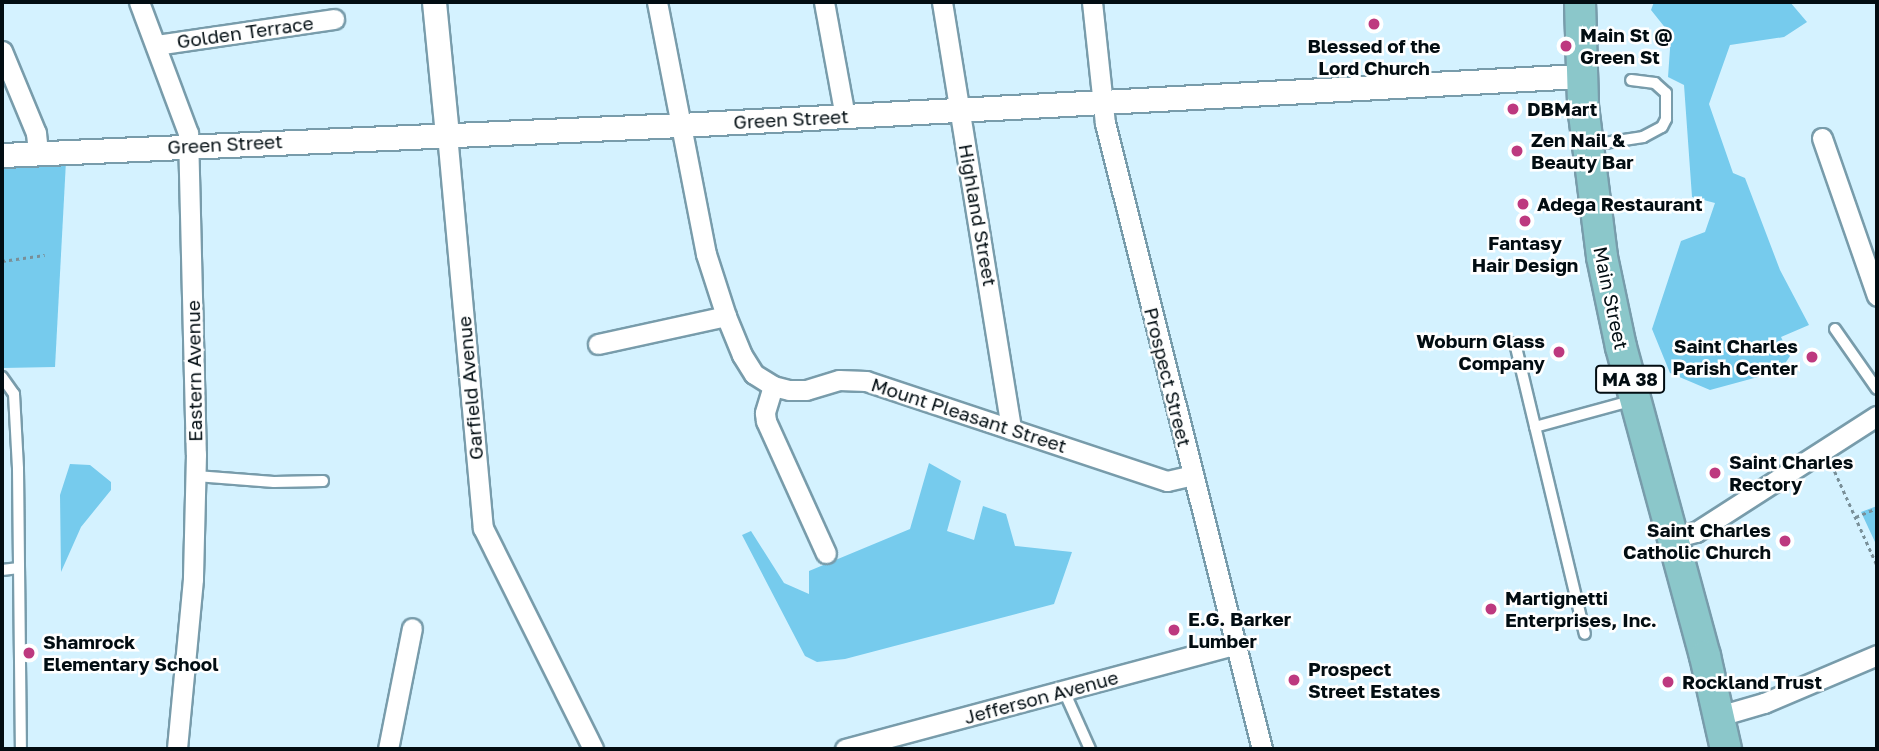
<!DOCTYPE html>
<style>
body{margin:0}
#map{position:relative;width:1879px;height:751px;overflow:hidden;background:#d4f2ff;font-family:"Golos Text",sans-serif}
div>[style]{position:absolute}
.green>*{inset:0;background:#76cbed}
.path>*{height:2.5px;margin-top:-1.25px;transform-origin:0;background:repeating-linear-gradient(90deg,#798f98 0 3.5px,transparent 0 7px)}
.roads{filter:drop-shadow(2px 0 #789cab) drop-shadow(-2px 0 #789cab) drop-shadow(0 2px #789cab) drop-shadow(0 -2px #789cab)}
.service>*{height:10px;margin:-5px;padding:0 5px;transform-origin:5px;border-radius:5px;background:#fff}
.minor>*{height:19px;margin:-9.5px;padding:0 9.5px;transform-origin:9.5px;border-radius:9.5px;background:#fff}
.tertiary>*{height:23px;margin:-11.5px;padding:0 11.5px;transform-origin:11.5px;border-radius:11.5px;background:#fff}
.primary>*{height:30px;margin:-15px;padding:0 15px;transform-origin:15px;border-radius:15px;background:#8bc7ca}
.dots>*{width:19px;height:19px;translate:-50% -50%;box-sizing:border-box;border:4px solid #fff;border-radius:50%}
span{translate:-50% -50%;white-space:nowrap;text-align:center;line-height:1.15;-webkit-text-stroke:5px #fff;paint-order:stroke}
.shield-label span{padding:2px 5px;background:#fff;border:2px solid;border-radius:5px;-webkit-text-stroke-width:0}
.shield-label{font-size:18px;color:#020d12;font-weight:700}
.street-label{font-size:19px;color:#020d12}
.poi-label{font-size:19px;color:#020d12;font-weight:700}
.left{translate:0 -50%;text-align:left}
.right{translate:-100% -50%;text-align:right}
.frame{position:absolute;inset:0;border:4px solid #020d12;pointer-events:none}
</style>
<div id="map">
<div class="green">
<div style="clip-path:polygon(1654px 2px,1790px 2px,1807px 22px,1784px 37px,1730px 45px,1709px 104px,1733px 173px,1745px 178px,1780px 270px,1809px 325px,1781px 337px,1790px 356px,1780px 371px,1710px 390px,1670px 373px,1652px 329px,1681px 241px,1705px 232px,1715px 203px,1692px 197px,1684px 85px,1668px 77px,1671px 35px,1651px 10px)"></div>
<div style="clip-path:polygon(66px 161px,55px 367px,2px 368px,2px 165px)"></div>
<div style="clip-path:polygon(929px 463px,961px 481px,947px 531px,974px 540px,983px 506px,1006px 514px,1015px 546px,1072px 552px,1054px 604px,845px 659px,817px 662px,805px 656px,742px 535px,751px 531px,784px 583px,809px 594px,809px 571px,910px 529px)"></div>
<div style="clip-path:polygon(70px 464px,90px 465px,111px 482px,111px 490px,81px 527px,61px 572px,60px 495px)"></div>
<div style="clip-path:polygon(1877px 506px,1877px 541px,1875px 542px,1861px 512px)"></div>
</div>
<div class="path">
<div style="left:2px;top:261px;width:43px;rotate:-7.9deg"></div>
<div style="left:1832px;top:465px;width:110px;rotate:65.8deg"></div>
<div style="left:1856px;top:517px;width:23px;rotate:-23deg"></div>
</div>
<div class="roads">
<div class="service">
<div style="left:1591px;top:145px;width:53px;rotate:-8.7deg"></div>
<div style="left:1643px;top:137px;width:21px;rotate:-28deg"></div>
<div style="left:1662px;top:127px;width:9px;rotate:-63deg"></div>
<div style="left:1666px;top:119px;width:26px;rotate:-90deg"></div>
<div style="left:1666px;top:93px;width:15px;rotate:-138deg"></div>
<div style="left:1655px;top:83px;width:24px;rotate:-173deg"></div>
<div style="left:1835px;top:329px;width:73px;rotate:55deg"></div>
<div style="left:1515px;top:343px;width:299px;rotate:76.5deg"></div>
<div style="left:2px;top:377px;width:21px;rotate:55deg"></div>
<div style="left:14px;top:394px;width:75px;rotate:86.9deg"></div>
<div style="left:18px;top:469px;width:280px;rotate:89.4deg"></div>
<div style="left:1535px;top:427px;width:99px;rotate:-15.2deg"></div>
<div style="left:196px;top:476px;width:78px;rotate:4.4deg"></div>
<div style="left:274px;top:482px;width:49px;rotate:-1.2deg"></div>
<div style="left:2px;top:570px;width:17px;rotate:-7deg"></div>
<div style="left:1064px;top:691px;width:64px;rotate:65.9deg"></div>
</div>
<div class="minor">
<div style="left:139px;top:2px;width:140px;rotate:69.5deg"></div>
<div style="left:188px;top:133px;width:321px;rotate:88.6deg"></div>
<div style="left:196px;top:454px;width:125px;rotate:91.4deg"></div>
<div style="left:193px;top:579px;width:171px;rotate:95.4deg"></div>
<div style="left:657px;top:2px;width:257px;rotate:79deg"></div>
<div style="left:706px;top:254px;width:65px;rotate:72.1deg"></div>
<div style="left:726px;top:316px;width:42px;rotate:67.7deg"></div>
<div style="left:742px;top:355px;width:22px;rotate:58deg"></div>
<div style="left:754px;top:374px;width:22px;rotate:32deg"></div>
<div style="left:773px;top:386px;width:16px;rotate:14deg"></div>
<div style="left:789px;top:390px;width:17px"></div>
<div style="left:806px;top:390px;width:34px;rotate:-17deg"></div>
<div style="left:839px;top:380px;width:27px;rotate:2deg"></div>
<div style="left:866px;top:381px;width:317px;rotate:18.4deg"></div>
<div style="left:1167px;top:481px;width:27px;rotate:-13deg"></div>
<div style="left:824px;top:2px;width:116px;rotate:79.6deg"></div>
<div style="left:942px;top:2px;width:433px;rotate:80.8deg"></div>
<div style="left:1092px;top:2px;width:122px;rotate:83.9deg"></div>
<div style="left:1105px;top:123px;width:645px;rotate:75.92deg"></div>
<div style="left:156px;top:45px;width:180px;rotate:-8.3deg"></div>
<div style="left:2px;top:51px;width:89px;rotate:67.5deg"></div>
<div style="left:36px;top:133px;width:20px;rotate:84deg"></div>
<div style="left:447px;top:134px;width:396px;rotate:84.8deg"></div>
<div style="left:483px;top:528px;width:247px;rotate:63.5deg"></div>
<div style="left:1822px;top:138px;width:167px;rotate:70.8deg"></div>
<div style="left:598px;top:344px;width:131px;rotate:-12.3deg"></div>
<div style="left:773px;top:386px;width:28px;rotate:107deg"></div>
<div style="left:765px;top:413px;width:8px;rotate:83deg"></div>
<div style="left:766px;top:421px;width:145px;rotate:65.6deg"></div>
<div style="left:1673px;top:538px;width:24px;rotate:-15deg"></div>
<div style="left:1696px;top:532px;width:215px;rotate:-32.7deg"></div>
<div style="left:1719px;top:716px;width:47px;rotate:-16.1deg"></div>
<div style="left:1764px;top:703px;width:123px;rotate:-23deg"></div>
<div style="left:388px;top:749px;width:123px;rotate:-78.8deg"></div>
<div style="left:845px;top:749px;width:406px;rotate:-15deg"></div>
</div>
<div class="tertiary">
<div style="left:434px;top:2px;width:133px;rotate:84.4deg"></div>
<div style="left:2px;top:155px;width:680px;rotate:-2.53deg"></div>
<div style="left:681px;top:125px;width:901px;rotate:-3.12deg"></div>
</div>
<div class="primary">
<div style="left:1580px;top:2px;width:104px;rotate:88.3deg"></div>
<div style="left:1583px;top:106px;width:152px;rotate:82.8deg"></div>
<div style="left:1602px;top:257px;width:92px;rotate:78.1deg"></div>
<div style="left:1621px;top:347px;width:320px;rotate:74.8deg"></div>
<div style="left:1705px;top:656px;width:95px;rotate:77.3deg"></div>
</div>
</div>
<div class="dots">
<div style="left:1374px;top:24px;background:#bd397f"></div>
<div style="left:1566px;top:46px;background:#bd397f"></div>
<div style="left:1513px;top:109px;background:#bd397f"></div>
<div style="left:1517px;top:151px;background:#bd397f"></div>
<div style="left:1523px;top:204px;background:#bd397f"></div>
<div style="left:1525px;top:221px;background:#bd397f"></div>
<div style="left:1559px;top:352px;background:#bd397f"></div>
<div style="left:1812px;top:357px;background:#bd397f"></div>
<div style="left:1715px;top:473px;background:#bd397f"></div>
<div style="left:1785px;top:541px;background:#bd397f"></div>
<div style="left:1491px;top:609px;background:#bd397f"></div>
<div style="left:1174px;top:630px;background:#bd397f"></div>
<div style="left:29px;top:653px;background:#bd397f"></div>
<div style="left:1294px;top:680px;background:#bd397f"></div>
<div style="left:1668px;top:682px;background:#bd397f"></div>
</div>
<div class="shield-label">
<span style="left:1630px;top:379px">MA 38</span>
</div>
<div class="street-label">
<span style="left:245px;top:32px;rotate:-8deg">Golden Terrace</span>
<span style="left:791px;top:119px;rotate:-3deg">Green Street</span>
<span style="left:225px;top:144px;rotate:-3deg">Green Street</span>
<span style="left:978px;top:215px;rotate:80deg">Highland Street</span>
<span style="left:1611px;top:298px;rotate:78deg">Main Street</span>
<span style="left:194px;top:371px;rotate:-91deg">Eastern Avenue</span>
<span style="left:1168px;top:377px;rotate:76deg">Prospect Street</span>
<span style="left:470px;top:388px;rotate:-95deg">Garfield Avenue</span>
<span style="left:969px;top:415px;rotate:18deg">Mount Pleasant Street</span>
<span style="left:1041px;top:697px;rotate:-15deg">Jefferson Avenue</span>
</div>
<div class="poi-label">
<span class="left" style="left:1580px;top:46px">Main St @<br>Green St</span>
<span style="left:1374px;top:57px">Blessed of the<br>Lord Church</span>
<span class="left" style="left:1527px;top:109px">DBMart</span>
<span class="left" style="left:1531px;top:151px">Zen Nail &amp;<br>Beauty Bar</span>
<span class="left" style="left:1537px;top:204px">Adega Restaurant</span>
<span style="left:1525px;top:254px">Fantasy<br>Hair Design</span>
<span class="right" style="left:1545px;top:352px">Woburn Glass<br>Company</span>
<span class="right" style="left:1798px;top:357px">Saint Charles<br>Parish Center</span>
<span class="left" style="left:1729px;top:473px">Saint Charles<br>Rectory</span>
<span class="right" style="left:1771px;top:541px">Saint Charles<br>Catholic Church</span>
<span class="left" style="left:1505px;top:609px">Martignetti<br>Enterprises, Inc.</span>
<span class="left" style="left:1188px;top:630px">E.G. Barker<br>Lumber</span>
<span class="left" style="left:43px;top:653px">Shamrock<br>Elementary School</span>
<span class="left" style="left:1308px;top:680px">Prospect<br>Street Estates</span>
<span class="left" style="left:1682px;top:682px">Rockland Trust</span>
</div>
<div class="frame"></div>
</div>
